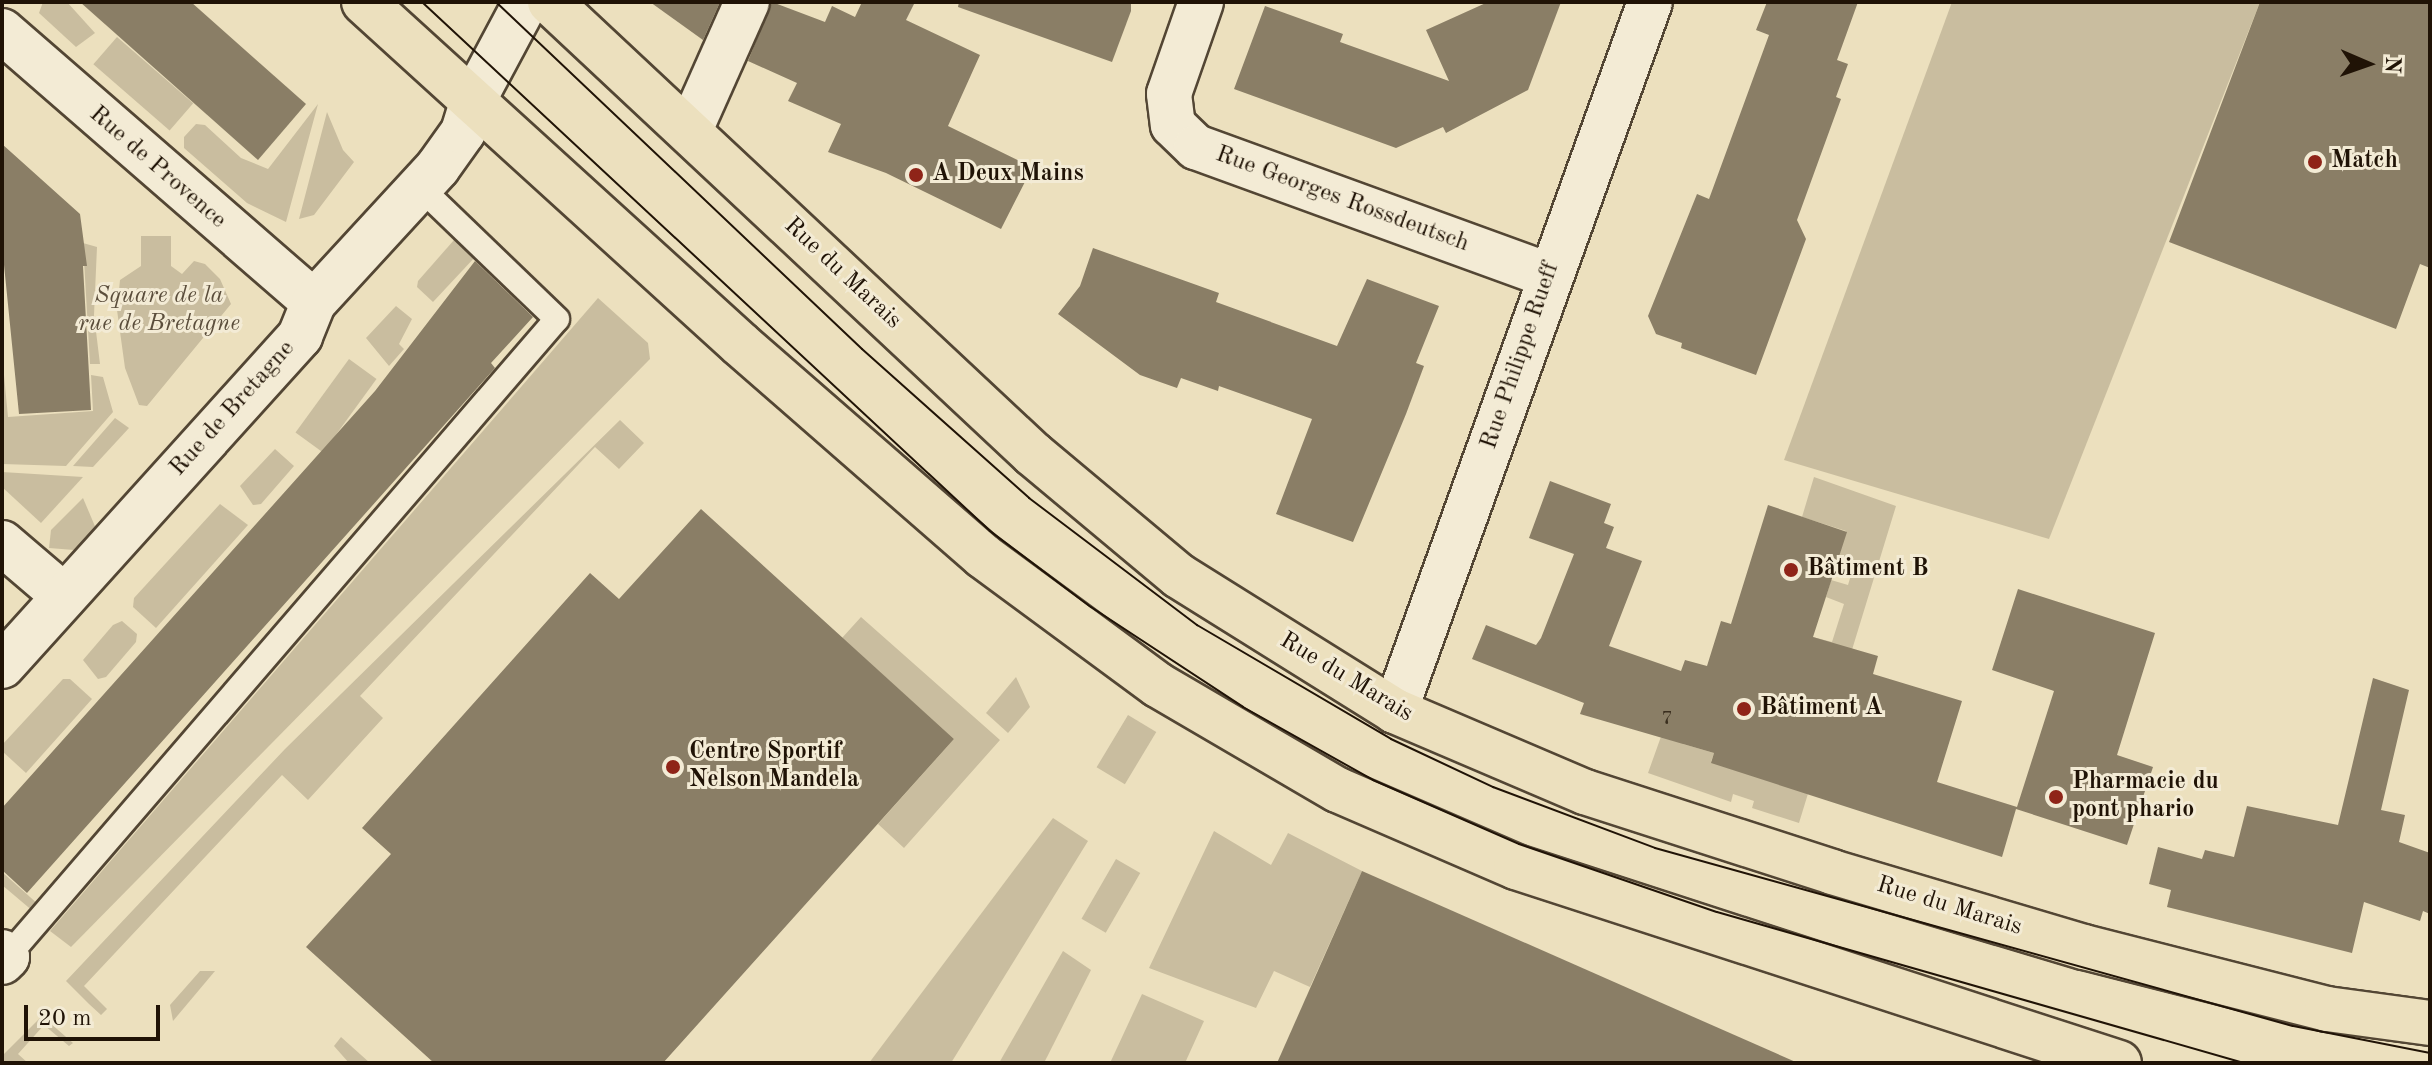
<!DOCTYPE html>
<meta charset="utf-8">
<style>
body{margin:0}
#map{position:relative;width:2432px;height:1065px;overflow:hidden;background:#ece0be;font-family:"Old Standard TT",serif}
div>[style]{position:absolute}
.green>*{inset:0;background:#c9bd9f;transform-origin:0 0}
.building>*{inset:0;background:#8a7e66}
.roads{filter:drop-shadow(2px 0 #534634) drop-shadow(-2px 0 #534634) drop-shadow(0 2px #534634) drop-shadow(0 -2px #534634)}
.service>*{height:24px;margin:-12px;padding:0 12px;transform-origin:12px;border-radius:12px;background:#f3ebd5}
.minor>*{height:44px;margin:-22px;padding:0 22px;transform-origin:22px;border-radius:22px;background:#f3ebd5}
.primary>*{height:44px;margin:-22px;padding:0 22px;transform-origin:22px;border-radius:22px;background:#ece0be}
.tram>*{height:2px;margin:-1px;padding:0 1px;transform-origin:1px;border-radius:1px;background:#201306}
.dots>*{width:22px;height:22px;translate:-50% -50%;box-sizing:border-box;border:4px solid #f3ebd5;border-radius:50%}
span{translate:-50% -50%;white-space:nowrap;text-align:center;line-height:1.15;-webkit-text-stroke:6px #f3ebd5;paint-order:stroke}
.number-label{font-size:20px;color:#3a2e1e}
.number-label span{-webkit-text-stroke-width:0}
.poi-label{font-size:24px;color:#201306;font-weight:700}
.left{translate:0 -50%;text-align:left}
.street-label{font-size:24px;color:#201306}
.park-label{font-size:24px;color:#5b4e3c;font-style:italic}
.frame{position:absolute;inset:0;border:4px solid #201306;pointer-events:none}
.north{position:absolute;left:2328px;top:24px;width:80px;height:80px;-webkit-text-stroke:6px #f3ebd5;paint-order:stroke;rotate:92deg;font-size:22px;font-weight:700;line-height:32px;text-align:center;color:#201306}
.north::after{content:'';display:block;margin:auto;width:28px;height:36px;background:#201306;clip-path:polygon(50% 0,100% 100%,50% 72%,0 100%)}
.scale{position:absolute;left:24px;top:1005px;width:136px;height:36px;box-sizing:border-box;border:4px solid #201306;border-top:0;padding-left:10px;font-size:24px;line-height:28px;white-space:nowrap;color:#201306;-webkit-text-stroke:6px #f3ebd5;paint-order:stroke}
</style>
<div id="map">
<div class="green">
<div style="clip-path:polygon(43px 2px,67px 2px,95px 33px,76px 47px,39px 13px)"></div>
<div style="clip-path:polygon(1952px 2px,2260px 2px,2049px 539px,1784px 460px)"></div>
<div style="left:117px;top:37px;width:101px;height:36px;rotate:41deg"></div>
<div style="clip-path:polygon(318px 104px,286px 222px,247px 203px,184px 148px,184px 137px,196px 124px,205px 125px,241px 158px,268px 169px)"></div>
<div style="clip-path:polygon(327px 112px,343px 150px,354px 162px,314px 215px,299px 219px)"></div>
<div style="clip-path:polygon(141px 236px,171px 236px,171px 266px,182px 274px,194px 261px,205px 264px,220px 279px,231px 304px,147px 406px,139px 405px,125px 368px,117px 310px,120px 280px,141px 266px)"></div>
<div style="clip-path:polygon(454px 240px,476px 256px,433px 302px,417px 287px,418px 281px)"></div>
<div style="clip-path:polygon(83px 243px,97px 247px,94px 315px,100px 364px,90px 364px)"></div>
<div style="clip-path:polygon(598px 298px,648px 343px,650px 359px,71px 947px,50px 931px)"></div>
<div style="clip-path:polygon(396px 306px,412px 319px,399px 344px,404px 349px,389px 366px,366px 338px)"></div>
<div style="clip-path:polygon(2px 354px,8px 417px,93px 411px,91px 375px,103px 377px,113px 412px,66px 466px,2px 464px)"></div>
<div style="left:349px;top:359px;width:34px;height:91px;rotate:36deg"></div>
<div style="clip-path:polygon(115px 418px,129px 428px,93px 467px,73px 466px)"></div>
<div style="clip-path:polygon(620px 420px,644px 443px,619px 469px,595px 447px,360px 696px,383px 718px,308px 800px,282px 775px,84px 986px,107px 1009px,101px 1015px,89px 1004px,66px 981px,285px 749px)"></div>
<div style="clip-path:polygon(275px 449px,294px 466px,261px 504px,253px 505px,240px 486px)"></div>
<div style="clip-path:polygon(2px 472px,83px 477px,41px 523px,2px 487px)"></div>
<div style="clip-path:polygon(1814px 477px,1896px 506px,1799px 823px,1752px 808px,1754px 801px,1733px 794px,1731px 802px,1648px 773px,1668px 717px,1690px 724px,1683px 744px,1714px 753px,1711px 762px,1810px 648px,1813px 637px,1832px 642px,1844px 604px,1826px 597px,1831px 580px,1848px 585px,1854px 565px,1838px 559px,1846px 531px,1802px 517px)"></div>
<div style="clip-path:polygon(83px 498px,97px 531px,74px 550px,49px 548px,51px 530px)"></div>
<div style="clip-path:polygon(220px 504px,248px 525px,156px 628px,133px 607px,134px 598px)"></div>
<div style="clip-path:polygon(861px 617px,1000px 740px,904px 848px,878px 824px,954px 739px,842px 638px)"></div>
<div style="clip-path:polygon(122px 621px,137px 634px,136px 642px,106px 677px,98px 679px,83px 660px,113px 625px)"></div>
<div style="clip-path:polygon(1016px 677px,1030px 707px,1008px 733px,986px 713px)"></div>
<div style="clip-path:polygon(63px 679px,70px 679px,92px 699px,26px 773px,2px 751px,2px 745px)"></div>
<div style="left:1128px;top:715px;width:33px;height:61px;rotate:31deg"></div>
<div style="clip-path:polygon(1053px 818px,1088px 841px,951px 1063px,869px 1063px)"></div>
<div style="clip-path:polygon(1214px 831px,1271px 865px,1288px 833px,1362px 871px,1310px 987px,1274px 971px,1256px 1008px,1149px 968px)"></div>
<div style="left:1116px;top:859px;width:28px;height:69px;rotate:30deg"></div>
<div style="clip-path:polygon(2px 872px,39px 905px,34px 912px,2px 885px)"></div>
<div style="clip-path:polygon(1063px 951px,1091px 970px,1044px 1063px,999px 1063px)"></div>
<div style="clip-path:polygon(200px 971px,215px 971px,173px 1021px,170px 1005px)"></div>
<div style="clip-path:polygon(1142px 994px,1204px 1021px,1185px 1063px,1110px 1063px)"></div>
<div style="clip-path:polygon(42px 1016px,73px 1043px,69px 1046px,44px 1025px,18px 1054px,28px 1063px,2px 1063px,2px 1056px)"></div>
<div style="clip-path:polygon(341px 1037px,370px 1063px,349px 1063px,334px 1046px)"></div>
</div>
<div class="building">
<div style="clip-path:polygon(80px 2px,191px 2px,306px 104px,258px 160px)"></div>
<div style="clip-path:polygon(650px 2px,720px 2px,703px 40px)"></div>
<div style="clip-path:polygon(772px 2px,825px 22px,832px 6px,855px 17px,862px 2px,915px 2px,906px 20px,980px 55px,948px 126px,1028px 165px,1029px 174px,1001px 229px,886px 173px,828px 152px,841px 124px,788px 101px,797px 83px,748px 61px)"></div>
<div style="clip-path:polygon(959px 2px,1131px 2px,1131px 11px,1112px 62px,958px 7px)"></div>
<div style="clip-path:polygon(1488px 2px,1561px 2px,1528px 90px,1446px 133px,1443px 127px,1396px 148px,1234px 89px,1265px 6px,1343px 34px,1340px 42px,1449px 81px,1426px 30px)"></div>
<div style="clip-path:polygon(1767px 2px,1858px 2px,1837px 60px,1848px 64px,1836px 97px,1841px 99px,1797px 220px,1806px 239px,1756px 375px,1681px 348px,1682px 343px,1656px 334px,1648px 316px,1697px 194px,1709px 199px,1769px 35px,1756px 30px)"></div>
<div style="clip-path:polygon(2260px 2px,2430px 2px,2430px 268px,2420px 264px,2396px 329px,2169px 242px)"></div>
<div style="clip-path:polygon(2px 144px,80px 214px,87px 266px,83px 266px,91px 410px,19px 414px,2px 245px)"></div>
<div style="clip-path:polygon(1093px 248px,1219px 293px,1216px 302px,1337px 346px,1367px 279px,1439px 306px,1416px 363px,1424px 366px,1406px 414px,1353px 542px,1276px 514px,1312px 419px,1219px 386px,1218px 391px,1181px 378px,1177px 388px,1140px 375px,1058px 314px,1080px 286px)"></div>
<div style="clip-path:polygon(475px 261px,533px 317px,491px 363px,495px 368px,27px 893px,2px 870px,2px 808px,375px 391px)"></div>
<div style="clip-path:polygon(1550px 481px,1611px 504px,1604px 523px,1614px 527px,1606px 548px,1642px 561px,1609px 646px,1681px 671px,1685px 660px,1707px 666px,1721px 621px,1731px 624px,1768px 505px,1847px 532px,1813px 637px,1878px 656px,1873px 674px,1962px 701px,1937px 782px,2017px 807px,2054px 691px,1992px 670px,2018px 589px,2155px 633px,2117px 755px,2153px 767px,2127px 845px,2016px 809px,2002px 857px,1711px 763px,1714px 753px,1580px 714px,1584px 703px,1472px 659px,1486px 625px,1536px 645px,1541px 638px,1574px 554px,1529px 538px)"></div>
<div style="clip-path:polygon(701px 509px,954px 739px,663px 1063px,434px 1063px,306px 947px,391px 854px,362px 828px,590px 573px,619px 599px)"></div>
<div style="clip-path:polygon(2373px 678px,2409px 690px,2381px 810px,2405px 815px,2399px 842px,2430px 853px,2430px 914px,2423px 911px,2420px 921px,2364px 902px,2352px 953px,2167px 907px,2171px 890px,2149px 884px,2158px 847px,2202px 859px,2205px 850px,2234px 857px,2247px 806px,2338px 825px)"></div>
<div style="clip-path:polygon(1362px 871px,1798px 1063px,1277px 1063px)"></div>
</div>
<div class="roads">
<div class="service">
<div style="left:7px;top:957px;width:842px;rotate:-49.24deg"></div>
<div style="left:557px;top:319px;width:192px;rotate:-136.1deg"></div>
</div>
<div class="minor">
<div style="left:1201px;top:2px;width:97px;rotate:109.2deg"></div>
<div style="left:1169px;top:94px;width:31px;rotate:83deg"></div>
<div style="left:1173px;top:125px;width:32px;rotate:44deg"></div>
<div style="left:1196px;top:147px;width:375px;rotate:20deg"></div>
<div style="left:2px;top:31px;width:413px;rotate:41deg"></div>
<div style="left:690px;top:130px;width:140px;rotate:-66deg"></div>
<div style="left:2px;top:543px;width:82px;rotate:40.5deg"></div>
<div style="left:2px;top:666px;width:445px;rotate:-47.9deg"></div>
<div style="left:300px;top:336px;width:37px;rotate:-68deg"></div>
<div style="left:314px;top:302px;width:183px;rotate:-47.4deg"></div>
<div style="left:438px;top:167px;width:43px;rotate:-54.5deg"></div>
<div style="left:463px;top:132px;width:30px;rotate:-73deg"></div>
<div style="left:472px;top:103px;width:115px;rotate:-61.9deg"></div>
<div style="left:1395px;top:711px;width:753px;rotate:-70.22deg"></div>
<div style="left:2px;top:952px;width:7px;rotate:45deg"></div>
<div style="left:7px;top:957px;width:7px;rotate:135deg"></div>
</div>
<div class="primary">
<div style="left:364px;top:2px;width:508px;rotate:42.29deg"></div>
<div style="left:740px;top:344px;width:322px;rotate:41.1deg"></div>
<div style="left:983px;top:556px;width:217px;rotate:36.4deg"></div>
<div style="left:1158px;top:685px;width:208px;rotate:30.3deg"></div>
<div style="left:1338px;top:790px;width:194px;rotate:23.4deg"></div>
<div style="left:1516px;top:867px;width:634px;rotate:18.01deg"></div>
<div style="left:550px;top:2px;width:662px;rotate:43.1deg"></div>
<div style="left:1033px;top:454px;width:190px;rotate:39.9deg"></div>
<div style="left:1179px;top:576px;width:255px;rotate:32deg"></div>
<div style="left:1395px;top:711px;width:207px;rotate:23.1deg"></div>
<div style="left:1585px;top:792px;width:260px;rotate:17.9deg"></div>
<div style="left:1832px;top:872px;width:263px;rotate:16.6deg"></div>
<div style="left:2084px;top:947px;width:251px;rotate:14.3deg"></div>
<div style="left:2327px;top:1009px;width:104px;rotate:7.7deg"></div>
</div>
</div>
<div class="tram">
<div style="left:422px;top:2px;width:776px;rotate:42.96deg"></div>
<div style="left:990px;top:531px;width:126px;rotate:37deg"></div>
<div style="left:1091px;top:607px;width:182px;rotate:33.3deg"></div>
<div style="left:1243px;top:707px;width:149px;rotate:29.3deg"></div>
<div style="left:1373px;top:780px;width:159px;rotate:23.7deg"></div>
<div style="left:1519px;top:844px;width:209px;rotate:19deg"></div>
<div style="left:1717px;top:912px;width:548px;rotate:15.99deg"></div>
<div style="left:496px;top:2px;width:504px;rotate:43.47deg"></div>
<div style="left:862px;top:349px;width:224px;rotate:41.7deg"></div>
<div style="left:1029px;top:498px;width:211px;rotate:37.1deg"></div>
<div style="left:1197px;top:625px;width:225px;rotate:30.4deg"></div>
<div style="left:1391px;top:739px;width:113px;rotate:25.2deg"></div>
<div style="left:1493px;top:787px;width:173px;rotate:20.6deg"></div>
<div style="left:1655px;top:848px;width:662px;rotate:15.59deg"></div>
<div style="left:2293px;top:1026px;width:140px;rotate:11.1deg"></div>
</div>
<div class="dots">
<div style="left:2315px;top:162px;background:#8f2418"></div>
<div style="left:916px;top:175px;background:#8f2418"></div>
<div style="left:1791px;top:570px;background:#8f2418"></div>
<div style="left:1744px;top:709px;background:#8f2418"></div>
<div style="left:673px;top:767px;background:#8f2418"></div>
<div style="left:2056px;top:797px;background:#8f2418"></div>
</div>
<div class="number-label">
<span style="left:1667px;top:719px">7</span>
</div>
<div class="poi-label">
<span class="left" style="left:2331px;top:162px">Match</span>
<span class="left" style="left:932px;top:175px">A Deux Mains</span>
<span class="left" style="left:1807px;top:570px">Bâtiment B</span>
<span class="left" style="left:1760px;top:709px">Bâtiment A</span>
<span class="left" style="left:689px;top:767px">Centre Sportif<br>Nelson Mandela</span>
<span class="left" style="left:2072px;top:797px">Pharmacie du<br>pont phario</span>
</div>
<div class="street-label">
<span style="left:157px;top:168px;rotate:41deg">Rue de Provence</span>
<span style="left:1342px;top:200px;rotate:20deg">Rue Georges Rossdeutsch</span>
<span style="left:842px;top:274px;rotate:43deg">Rue du Marais</span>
<span style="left:1521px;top:356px;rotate:-71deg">Rue Philippe Rueff</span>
<span style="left:233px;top:409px;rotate:-48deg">Rue de Bretagne</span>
<span style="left:1346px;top:678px;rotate:31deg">Rue du Marais</span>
<span style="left:1949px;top:907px;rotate:17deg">Rue du Marais</span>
</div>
<div class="park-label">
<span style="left:159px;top:311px">Square de la<br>rue de Bretagne</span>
</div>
<div class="frame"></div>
<div class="north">N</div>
<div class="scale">20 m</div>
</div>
